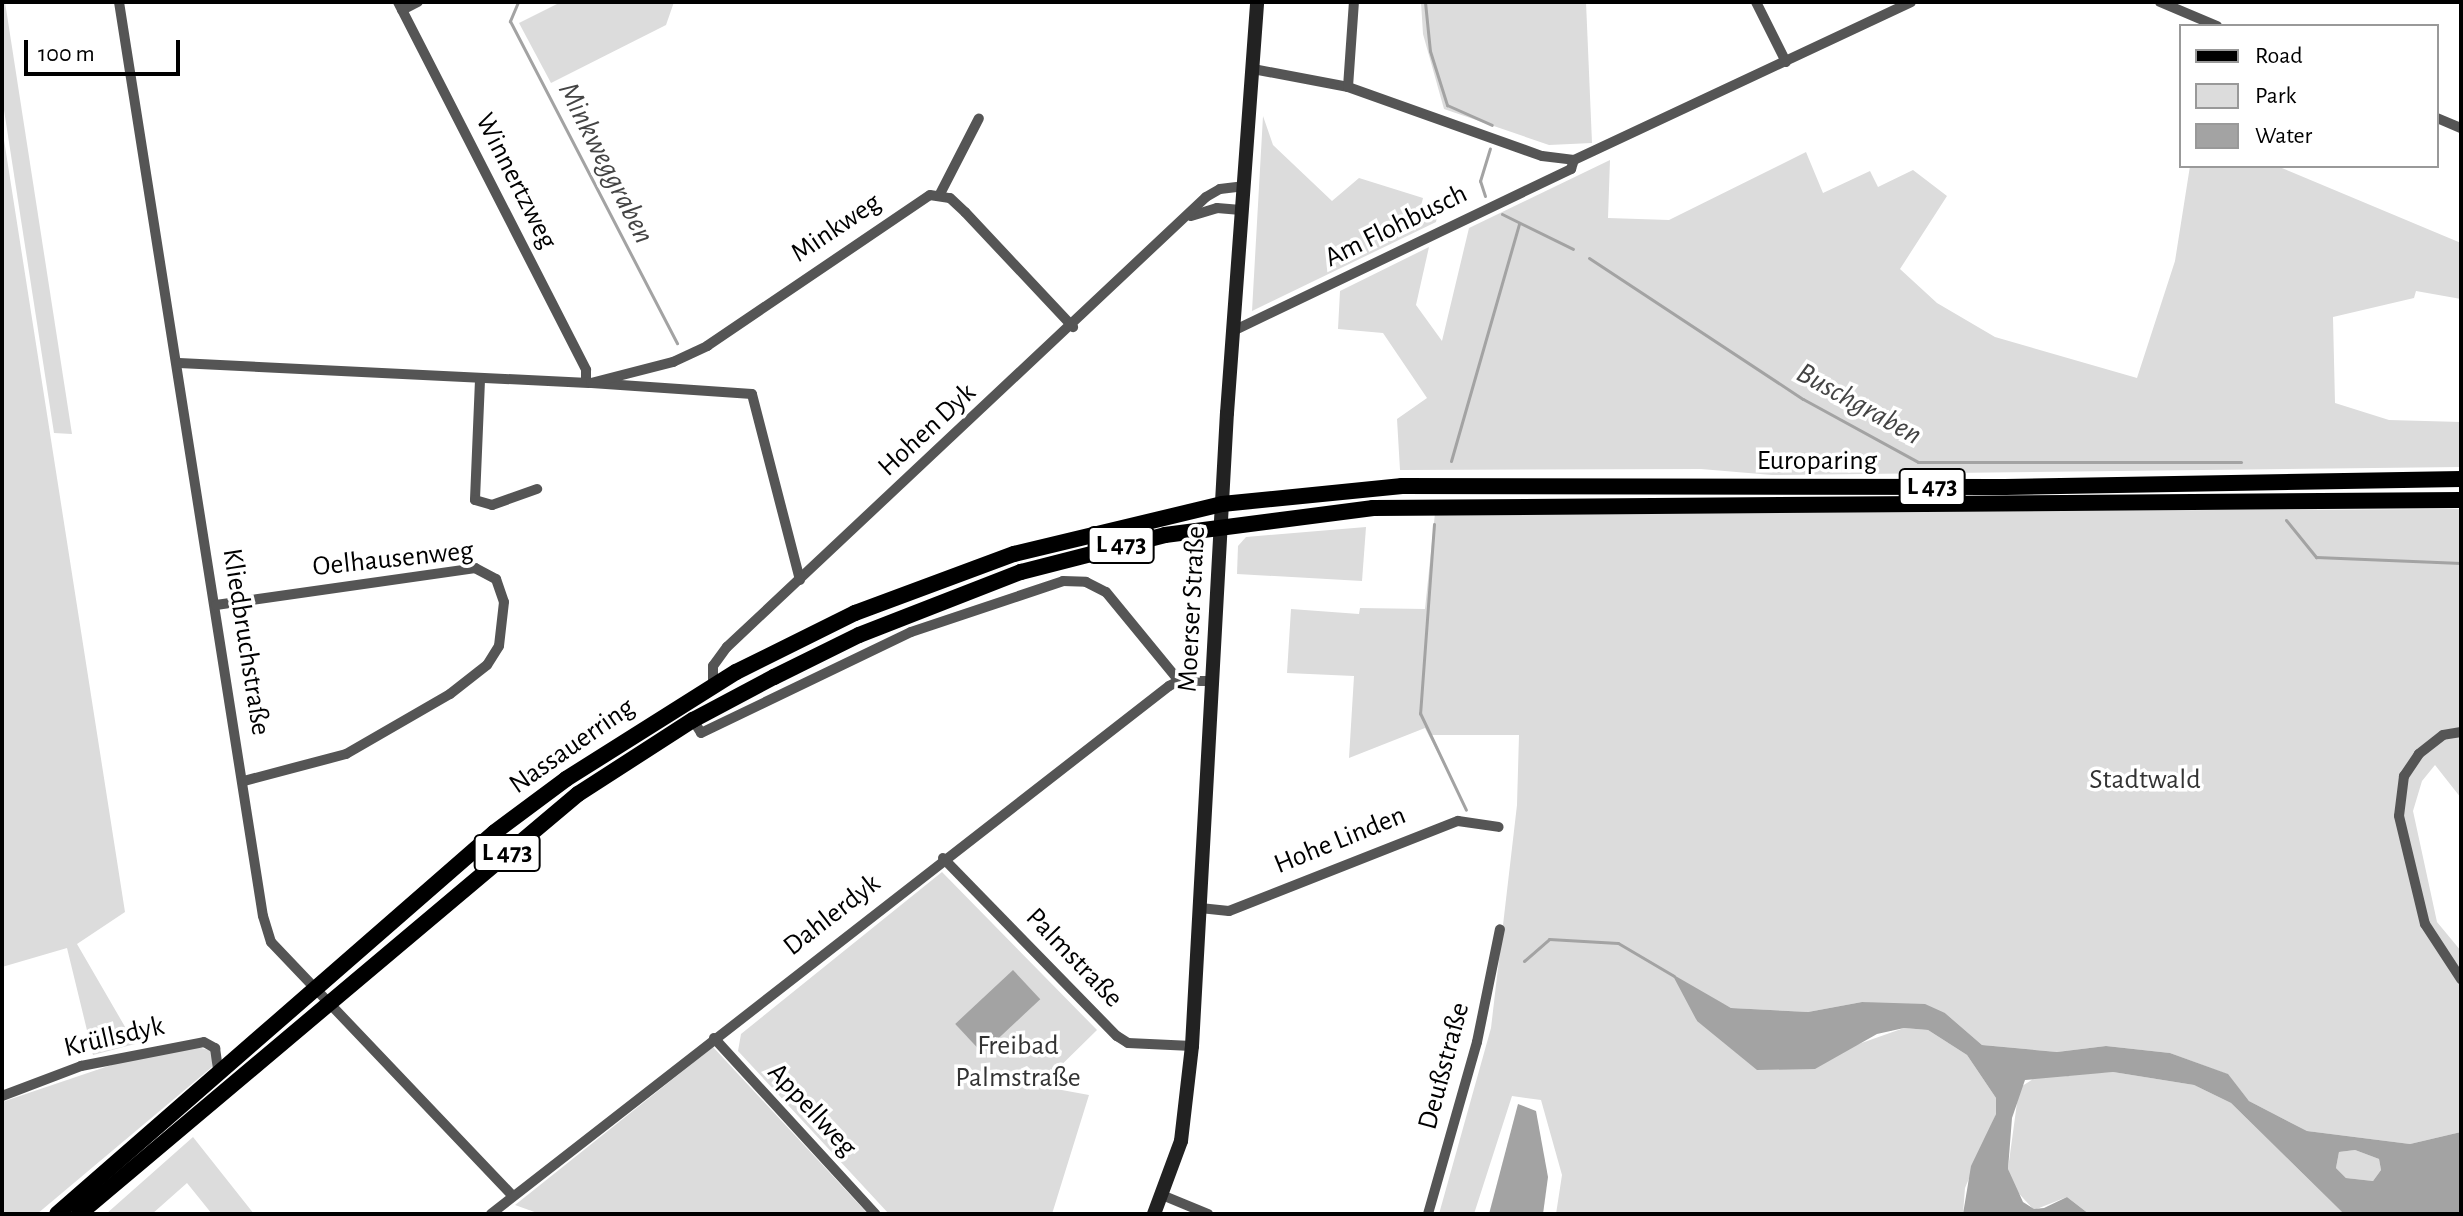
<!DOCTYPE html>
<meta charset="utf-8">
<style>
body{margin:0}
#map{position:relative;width:2463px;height:1216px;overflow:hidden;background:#fff;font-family:"Alegreya Sans",sans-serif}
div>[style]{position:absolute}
.green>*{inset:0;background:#dcdcdc}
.water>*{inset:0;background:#a3a3a3;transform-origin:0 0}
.stream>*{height:3px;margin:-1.5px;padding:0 1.5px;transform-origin:1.5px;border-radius:1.5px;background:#a3a3a3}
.minor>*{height:10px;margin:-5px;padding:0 5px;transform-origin:5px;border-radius:5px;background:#555}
.secondary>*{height:14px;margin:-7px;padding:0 7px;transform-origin:7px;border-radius:7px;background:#222}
.primary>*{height:16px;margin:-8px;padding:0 8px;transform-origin:8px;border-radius:8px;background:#000}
span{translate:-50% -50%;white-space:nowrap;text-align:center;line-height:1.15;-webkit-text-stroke:7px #fff;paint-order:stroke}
.shield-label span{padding:2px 6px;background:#fff;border:2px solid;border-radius:6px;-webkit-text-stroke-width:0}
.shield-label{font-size:26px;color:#000;font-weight:700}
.street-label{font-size:28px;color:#000}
.park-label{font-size:28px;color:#333}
.water-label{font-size:30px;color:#444;font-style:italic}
.frame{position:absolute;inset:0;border:4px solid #000;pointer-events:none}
.legend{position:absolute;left:2179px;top:24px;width:260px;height:144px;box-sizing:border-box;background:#fff;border:2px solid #999;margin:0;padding:10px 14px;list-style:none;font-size:24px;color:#000}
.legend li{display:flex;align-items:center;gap:16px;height:40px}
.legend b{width:40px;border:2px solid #999}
.scale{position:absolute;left:24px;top:40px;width:156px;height:36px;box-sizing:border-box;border:4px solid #000;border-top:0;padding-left:10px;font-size:24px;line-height:28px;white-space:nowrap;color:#000;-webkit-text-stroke:6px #fff;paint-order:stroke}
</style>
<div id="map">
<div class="green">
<div style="clip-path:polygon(2px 2px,5px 2px,72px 434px,54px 433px,2px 97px)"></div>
<div style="clip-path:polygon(561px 2px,674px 2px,666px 25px,551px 83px,519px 23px)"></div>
<div style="clip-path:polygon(1421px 2px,1586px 2px,1592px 143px,1549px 145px,1444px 109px,1423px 34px)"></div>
<div style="clip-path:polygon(1263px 116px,1273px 145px,1332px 201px,1359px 178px,1423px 198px,1421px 206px,1438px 212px,1436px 222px,1252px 311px)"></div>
<div style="clip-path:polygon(2px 127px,125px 912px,77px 944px,135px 1044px,93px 1055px,67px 948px,2px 967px)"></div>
<div style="clip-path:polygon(1806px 152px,1823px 193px,1870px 171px,1878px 187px,1913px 170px,1947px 196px,1900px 269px,1937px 303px,1995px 337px,2137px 378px,2175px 261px,2190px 166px,2277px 166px,2461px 243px,2461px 299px,2416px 291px,2414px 298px,2333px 317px,2335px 403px,2389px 420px,2461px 422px,2461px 467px,1772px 475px,1701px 469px,1400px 470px,1397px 419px,1427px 398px,1383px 333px,1338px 329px,1340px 291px,1429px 247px,1416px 305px,1442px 341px,1469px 228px,1610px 160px,1608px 218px,1669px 220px)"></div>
<div style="clip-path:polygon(2461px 509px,2461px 798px,2435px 765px,2422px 781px,2413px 811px,2437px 922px,2461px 951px,2461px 1132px,2410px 1144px,2307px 1131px,2249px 1101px,2227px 1074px,2170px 1053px,2106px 1046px,2057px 1052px,1982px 1045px,1945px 1013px,1862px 1002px,1808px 1012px,1731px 1008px,1696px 990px,1696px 1020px,1719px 1037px,1853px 1046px,1904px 1028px,1928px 1030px,1967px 1055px,1996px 1098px,1996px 1114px,1965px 1188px,1963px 1214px,1556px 1214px,1562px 1175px,1541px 1100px,1512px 1096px,1474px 1214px,1439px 1214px,1491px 1028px,1517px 805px,1519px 735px,1432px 735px,1465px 806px,1425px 728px,1349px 758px,1354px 676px,1287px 673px,1291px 609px,1359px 614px,1360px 608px,1425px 609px,1435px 513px)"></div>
<div style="clip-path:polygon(1366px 527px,1362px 581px,1237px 574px,1238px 546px,1246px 537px)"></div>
<div style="clip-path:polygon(942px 872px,1097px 1030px,1040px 1086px,1089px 1095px,1052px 1214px,889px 1214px,738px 1051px,741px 1034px)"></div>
<div style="clip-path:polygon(198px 1047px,212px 1051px,212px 1067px,37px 1214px,2px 1214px,2px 1102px,135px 1057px)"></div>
<div style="clip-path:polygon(713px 1047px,868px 1214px,540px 1214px,515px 1205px)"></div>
<div style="clip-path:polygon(2113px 1072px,2194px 1085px,2231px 1103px,2344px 1214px,2089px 1214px,2067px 1197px,2034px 1210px,2012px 1186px,2008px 1169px,2019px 1088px,2038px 1076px)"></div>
<div style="clip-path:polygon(193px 1137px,254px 1214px,212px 1214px,187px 1183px,152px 1214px,106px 1214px)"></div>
<div style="clip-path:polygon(2355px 1150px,2379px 1159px,2381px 1170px,2373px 1181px,2346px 1178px,2336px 1168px,2339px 1152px)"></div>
</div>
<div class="water">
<div style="left:1013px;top:970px;width:40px;height:79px;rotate:47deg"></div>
<div style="clip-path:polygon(evenodd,1672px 974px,1731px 1008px,1808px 1012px,1862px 1002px,1925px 1004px,1945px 1013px,1982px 1045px,2057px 1052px,2106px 1046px,2170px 1053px,2228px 1074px,2249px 1101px,2307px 1131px,2410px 1144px,2461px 1132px,2461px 1214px,2344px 1214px,2231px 1103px,2194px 1085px,2113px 1072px,2025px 1080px,2012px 1118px,2008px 1169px,2023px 1202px,2034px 1209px,2044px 1208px,2067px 1197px,2089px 1214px,1963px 1214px,1971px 1166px,1996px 1114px,1996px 1098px,1967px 1055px,1928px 1030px,1904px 1028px,1877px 1034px,1815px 1069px,1757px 1070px,1697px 1021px,1672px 974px,2355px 1150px,2379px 1159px,2381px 1170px,2373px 1181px,2346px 1178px,2336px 1168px,2339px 1152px,2355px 1150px)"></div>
<div style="clip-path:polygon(1518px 1104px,1536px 1111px,1548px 1177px,1543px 1214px,1489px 1214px)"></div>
</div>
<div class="stream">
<div style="left:518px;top:2px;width:21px;rotate:113deg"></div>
<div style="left:510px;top:21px;width:363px;rotate:62.6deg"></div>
<div style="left:1425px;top:2px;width:49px;rotate:84.2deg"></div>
<div style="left:1430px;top:51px;width:57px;rotate:72.5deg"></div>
<div style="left:1447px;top:105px;width:49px;rotate:24deg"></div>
<div style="left:1485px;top:196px;width:16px;rotate:-108deg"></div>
<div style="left:1480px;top:181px;width:34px;rotate:-73deg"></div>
<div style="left:1502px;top:214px;width:79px;rotate:26.2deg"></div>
<div style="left:1589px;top:258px;width:256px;rotate:33.4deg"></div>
<div style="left:1803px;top:399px;width:131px;rotate:28.7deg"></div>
<div style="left:1918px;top:462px;width:323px"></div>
<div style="left:1451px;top:461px;width:247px;rotate:-74deg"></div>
<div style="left:2286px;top:520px;width:48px;rotate:51deg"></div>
<div style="left:2316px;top:557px;width:145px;rotate:2.4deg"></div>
<div style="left:1434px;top:524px;width:190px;rotate:94.2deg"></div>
<div style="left:1420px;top:713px;width:107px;rotate:64.6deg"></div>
<div style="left:1524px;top:961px;width:33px;rotate:-41deg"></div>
<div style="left:1549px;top:939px;width:69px;rotate:3.3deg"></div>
<div style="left:1618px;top:943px;width:65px;rotate:30.5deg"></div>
</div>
<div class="minor">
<div style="left:119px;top:2px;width:925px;rotate:81.05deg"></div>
<div style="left:263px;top:916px;width:27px;rotate:73deg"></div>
<div style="left:271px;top:942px;width:351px;rotate:46.4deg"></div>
<div style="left:398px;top:2px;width:413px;rotate:62.9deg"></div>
<div style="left:586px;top:370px;width:12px;rotate:90deg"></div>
<div style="left:1756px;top:2px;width:67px;rotate:63.4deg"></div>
<div style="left:2160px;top:2px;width:62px;rotate:22.8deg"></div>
<div style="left:402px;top:10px;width:18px;rotate:-27deg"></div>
<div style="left:1253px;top:69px;width:97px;rotate:10.7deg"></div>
<div style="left:1348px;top:87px;width:206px;rotate:19.6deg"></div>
<div style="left:1542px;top:156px;width:32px;rotate:7deg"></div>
<div style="left:1574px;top:160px;width:372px;rotate:-25.1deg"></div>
<div style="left:1348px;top:87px;width:85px;rotate:-86deg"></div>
<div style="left:2437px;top:118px;width:26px;rotate:23deg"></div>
<div style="left:940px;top:194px;width:85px;rotate:-62.8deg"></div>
<div style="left:1191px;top:216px;width:27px;rotate:-17deg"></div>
<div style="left:1217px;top:208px;width:24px;rotate:5deg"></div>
<div style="left:1233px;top:331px;width:375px;rotate:-25.6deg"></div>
<div style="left:1571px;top:169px;width:9px;rotate:-72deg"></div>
<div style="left:179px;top:363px;width:410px;rotate:2.8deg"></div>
<div style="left:480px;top:380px;width:120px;rotate:92.4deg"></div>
<div style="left:475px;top:500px;width:18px;rotate:16deg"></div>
<div style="left:492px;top:505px;width:48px;rotate:-19.6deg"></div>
<div style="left:800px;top:580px;width:192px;rotate:-104.5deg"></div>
<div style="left:752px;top:394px;width:161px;rotate:-176.1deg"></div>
<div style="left:591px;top:383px;width:85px;rotate:-14.4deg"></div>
<div style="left:673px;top:362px;width:38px;rotate:-25deg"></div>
<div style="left:707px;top:346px;width:269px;rotate:-34.1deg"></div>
<div style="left:930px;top:195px;width:20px;rotate:9deg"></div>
<div style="left:950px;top:198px;width:21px;rotate:43deg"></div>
<div style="left:965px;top:212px;width:158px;rotate:46.8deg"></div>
<div style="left:216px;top:605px;width:262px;rotate:-8.1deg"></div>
<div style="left:475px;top:568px;width:24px;rotate:28deg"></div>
<div style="left:496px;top:579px;width:24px;rotate:71deg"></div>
<div style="left:504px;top:602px;width:44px;rotate:96.5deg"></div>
<div style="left:499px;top:646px;width:22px;rotate:122deg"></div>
<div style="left:487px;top:665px;width:47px;rotate:141.9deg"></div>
<div style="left:450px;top:694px;width:120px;rotate:150deg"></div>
<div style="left:346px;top:754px;width:106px;rotate:165.2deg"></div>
<div style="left:713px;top:685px;width:19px;rotate:-90deg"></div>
<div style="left:713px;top:666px;width:24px;rotate:-54deg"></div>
<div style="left:727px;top:647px;width:657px;rotate:-43.21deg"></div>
<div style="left:1206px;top:197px;width:16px;rotate:-30deg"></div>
<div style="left:1220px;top:189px;width:23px;rotate:-7deg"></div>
<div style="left:693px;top:720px;width:15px;rotate:58deg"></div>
<div style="left:701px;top:733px;width:233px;rotate:-25.7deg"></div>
<div style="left:911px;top:632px;width:160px;rotate:-18.5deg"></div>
<div style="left:1063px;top:581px;width:23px;rotate:2deg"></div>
<div style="left:1086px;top:582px;width:22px;rotate:27deg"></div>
<div style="left:1106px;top:592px;width:115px;rotate:50.6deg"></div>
<div style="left:2461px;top:732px;width:18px;rotate:171deg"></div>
<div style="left:2443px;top:735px;width:31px;rotate:142deg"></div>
<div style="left:2419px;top:754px;width:27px;rotate:124deg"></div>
<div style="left:2404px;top:776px;width:40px;rotate:97.1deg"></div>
<div style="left:2399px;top:816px;width:111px;rotate:76.5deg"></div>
<div style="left:2425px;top:924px;width:66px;rotate:56.8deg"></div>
<div style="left:943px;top:858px;width:249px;rotate:45.7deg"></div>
<div style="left:1117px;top:1036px;width:13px;rotate:32deg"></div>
<div style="left:1128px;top:1043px;width:64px;rotate:2.7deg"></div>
<div style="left:1200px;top:908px;width:29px;rotate:6deg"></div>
<div style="left:1229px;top:911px;width:246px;rotate:-21.5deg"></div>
<div style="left:1458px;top:821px;width:41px;rotate:8.3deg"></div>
<div style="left:714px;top:1038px;width:239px;rotate:47.5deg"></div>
<div style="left:2px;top:1096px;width:85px;rotate:-20.8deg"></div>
<div style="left:81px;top:1066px;width:125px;rotate:-11deg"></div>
<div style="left:204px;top:1042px;width:13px;rotate:29deg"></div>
<div style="left:215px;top:1048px;width:22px;rotate:82deg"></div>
<div style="left:1162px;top:1195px;width:50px;rotate:22.4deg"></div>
<div style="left:491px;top:1214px;width:859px;rotate:-37.91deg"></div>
<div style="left:1169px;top:686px;width:11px;rotate:-27deg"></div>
<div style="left:1179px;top:681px;width:35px"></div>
<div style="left:1428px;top:1214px;width:179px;rotate:-74.1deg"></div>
<div style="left:1477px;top:1042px;width:115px;rotate:-78.5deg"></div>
</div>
<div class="secondary">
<div style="left:1154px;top:1214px;width:78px;rotate:-69.7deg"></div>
<div style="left:1181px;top:1141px;width:96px;rotate:-83.4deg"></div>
<div style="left:1192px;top:1046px;width:634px;rotate:-86.84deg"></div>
<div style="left:1227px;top:413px;width:412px;rotate:-85.8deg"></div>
</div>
<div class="primary">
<div style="left:57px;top:1214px;width:581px;rotate:-41.09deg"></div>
<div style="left:495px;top:832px;width:89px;rotate:-36.7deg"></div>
<div style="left:566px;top:779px;width:201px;rotate:-32.2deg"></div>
<div style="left:736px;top:672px;width:133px;rotate:-26.4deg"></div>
<div style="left:855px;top:613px;width:170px;rotate:-20.4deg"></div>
<div style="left:1014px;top:554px;width:214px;rotate:-13.5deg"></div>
<div style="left:1222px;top:504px;width:181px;rotate:-5.7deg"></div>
<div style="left:1402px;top:486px;width:603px;rotate:0.1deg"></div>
<div style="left:2005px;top:487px;width:456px;rotate:-1deg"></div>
<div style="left:79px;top:1214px;width:652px;rotate:-40.09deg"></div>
<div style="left:578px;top:794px;width:137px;rotate:-32.8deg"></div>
<div style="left:693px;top:720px;width:92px;rotate:-28deg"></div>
<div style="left:774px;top:677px;width:95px;rotate:-26.3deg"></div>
<div style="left:859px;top:635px;width:174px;rotate:-21.3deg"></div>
<div style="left:1021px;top:572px;width:149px;rotate:-14.4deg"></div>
<div style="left:1165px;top:535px;width:210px;rotate:-7.4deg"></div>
<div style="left:1373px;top:508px;width:1088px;rotate:-0.42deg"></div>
</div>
<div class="shield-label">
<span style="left:1932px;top:487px">L 473</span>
<span style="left:1121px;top:545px">L 473</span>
<span style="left:507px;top:853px">L 473</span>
</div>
<div class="street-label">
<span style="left:516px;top:181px;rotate:63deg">Winnertzweg</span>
<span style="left:1396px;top:226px;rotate:-26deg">Am Flohbusch</span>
<span style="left:836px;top:228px;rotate:-34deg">Minkweg</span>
<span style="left:927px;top:430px;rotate:-43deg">Hohen Dyk</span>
<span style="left:1817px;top:461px">Europaring</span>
<span style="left:393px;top:559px;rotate:-6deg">Oelhausenweg</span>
<span style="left:1192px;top:609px;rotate:-87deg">Moerser Straße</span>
<span style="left:246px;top:642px;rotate:81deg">Kliedbruchstraße</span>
<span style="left:572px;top:746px;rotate:-35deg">Nassauerring</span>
<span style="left:1340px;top:840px;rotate:-22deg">Hohe Linden</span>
<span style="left:832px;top:915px;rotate:-38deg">Dahlerdyk</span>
<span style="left:1074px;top:958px;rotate:46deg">Palmstraße</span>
<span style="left:114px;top:1037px;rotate:-13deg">Krüllsdyk</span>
<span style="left:1444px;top:1066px;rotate:-75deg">Deußstraße</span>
<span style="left:812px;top:1110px;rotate:47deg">Appellweg</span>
</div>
<div class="park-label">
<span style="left:2145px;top:780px">Stadtwald</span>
<span style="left:1018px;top:1062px">Freibad<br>Palmstraße</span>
</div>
<div class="water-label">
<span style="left:606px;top:163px;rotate:63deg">Minkweggraben</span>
<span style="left:1859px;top:404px;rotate:29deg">Buschgraben</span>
</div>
<div class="frame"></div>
<ul class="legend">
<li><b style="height:10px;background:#000"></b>Road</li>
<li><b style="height:22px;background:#dcdcdc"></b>Park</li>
<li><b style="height:22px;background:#a3a3a3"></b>Water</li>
</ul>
<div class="scale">100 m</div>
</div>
